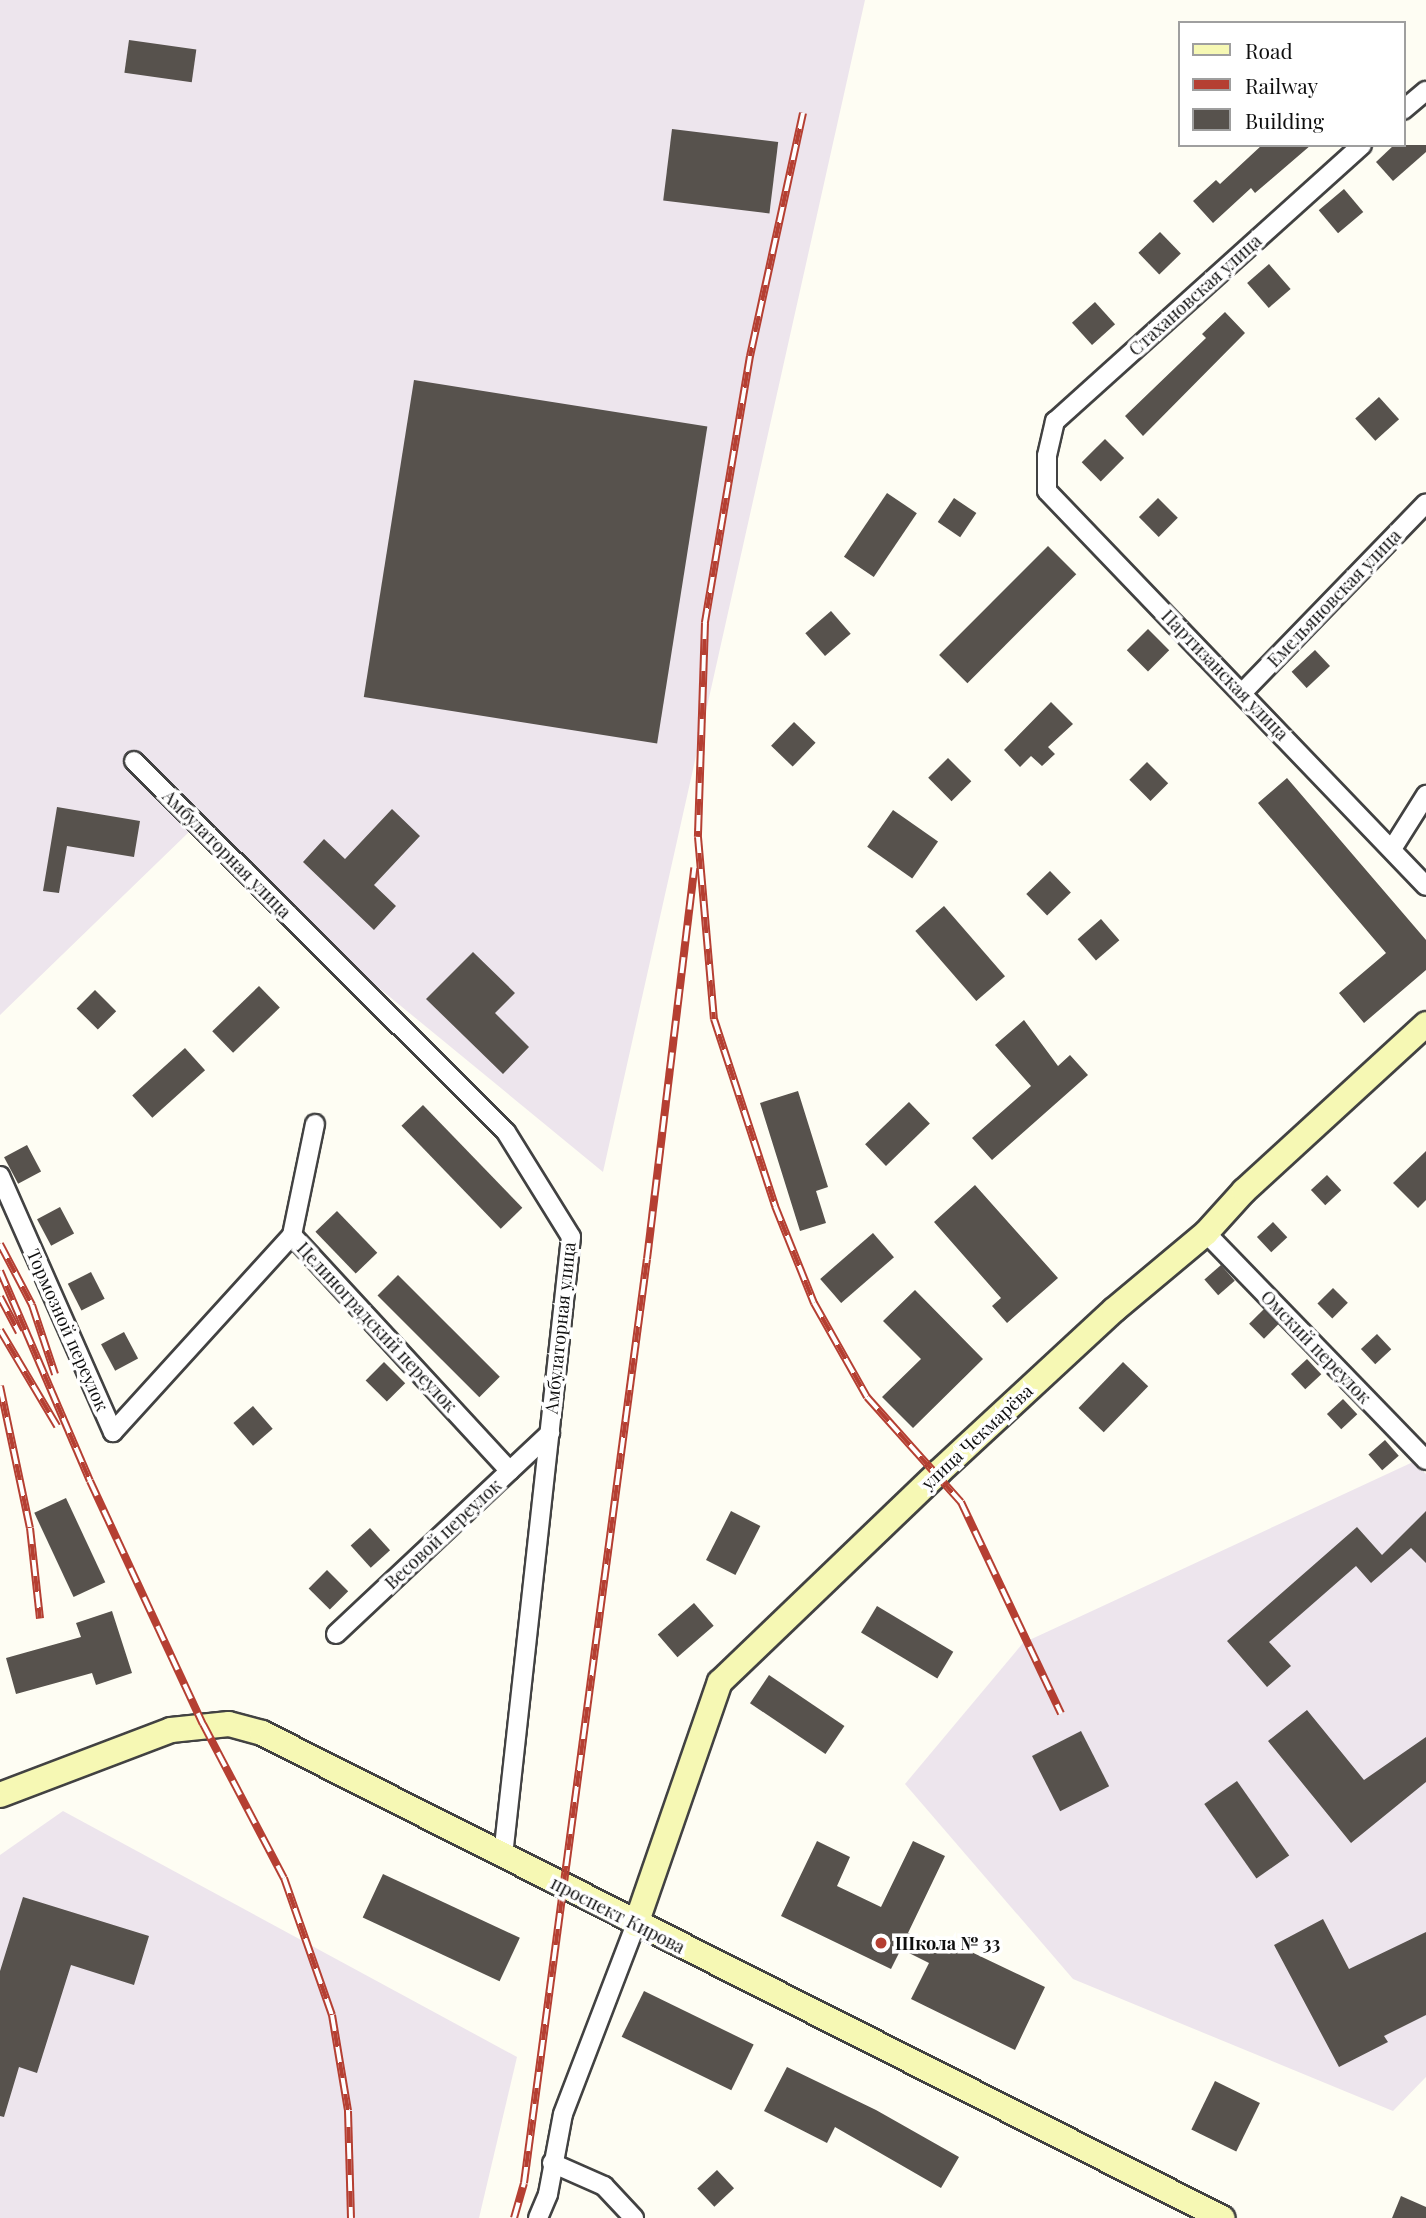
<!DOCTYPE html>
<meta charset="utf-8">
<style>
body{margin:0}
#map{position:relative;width:1426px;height:2218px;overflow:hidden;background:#fefdf3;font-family:"Playfair Display",serif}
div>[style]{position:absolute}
.industrial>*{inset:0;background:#ede5ed}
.building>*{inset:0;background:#57524d;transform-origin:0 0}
.roads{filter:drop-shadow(2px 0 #424242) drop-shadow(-2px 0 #424242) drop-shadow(0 2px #424242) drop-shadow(0 -2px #424242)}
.street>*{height:18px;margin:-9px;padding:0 9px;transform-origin:9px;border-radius:9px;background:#fff}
.secondary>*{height:24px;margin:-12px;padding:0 12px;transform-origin:12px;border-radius:12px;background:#f6f8b4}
.rail>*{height:8px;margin-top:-4px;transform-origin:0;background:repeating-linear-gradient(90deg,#fff 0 16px,#b53f32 0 32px);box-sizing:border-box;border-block:2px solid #b53f32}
.dots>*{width:19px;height:19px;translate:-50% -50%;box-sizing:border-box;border:4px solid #fff;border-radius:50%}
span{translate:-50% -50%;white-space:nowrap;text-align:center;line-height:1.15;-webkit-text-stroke:7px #fff;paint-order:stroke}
.street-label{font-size:18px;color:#0f0f0f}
.poi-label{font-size:18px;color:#0f0f0f;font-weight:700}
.left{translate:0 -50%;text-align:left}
.legend{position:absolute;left:1178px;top:21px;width:228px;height:126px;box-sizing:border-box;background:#fff;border:2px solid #9f9f9f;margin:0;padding:9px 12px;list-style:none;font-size:21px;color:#0f0f0f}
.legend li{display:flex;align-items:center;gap:14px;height:35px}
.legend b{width:35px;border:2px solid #9f9f9f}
</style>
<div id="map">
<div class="industrial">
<div style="clip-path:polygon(0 0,865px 0,603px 1172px,189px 832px,0 1015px)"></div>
<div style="clip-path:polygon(1413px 1462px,1426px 1474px,1426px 2077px,1393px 2111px,1073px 1979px,905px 1784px,1023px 1643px)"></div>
<div style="clip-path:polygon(63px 1811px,517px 2057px,479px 2218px,0 2218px,0 1855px)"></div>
</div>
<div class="building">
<div style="left:129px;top:40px;width:68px;height:33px;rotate:8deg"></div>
<div style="left:672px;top:129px;width:107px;height:72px;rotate:7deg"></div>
<div style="clip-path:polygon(1262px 145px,1311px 145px,1255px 193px,1251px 188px,1213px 223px,1193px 201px,1216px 180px,1220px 184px)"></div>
<div style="clip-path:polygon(1394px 145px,1426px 145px,1426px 152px,1393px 181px,1376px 162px)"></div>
<div style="left:1344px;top:189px;width:30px;height:33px;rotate:50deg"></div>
<div style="left:1160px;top:232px;width:30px;height:30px;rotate:46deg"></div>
<div style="left:1269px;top:264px;width:33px;height:29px;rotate:49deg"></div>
<div style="left:1095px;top:302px;width:30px;height:31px;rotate:48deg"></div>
<div style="clip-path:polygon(1225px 312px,1245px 333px,1143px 436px,1125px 416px,1206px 338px,1202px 334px)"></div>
<div style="left:414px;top:380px;width:297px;height:321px;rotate:9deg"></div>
<div style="left:1379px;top:397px;width:30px;height:32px;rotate:48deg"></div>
<div style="left:1105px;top:439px;width:27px;height:33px;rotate:45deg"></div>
<div style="left:887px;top:493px;width:36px;height:77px;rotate:34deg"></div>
<div style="left:954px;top:498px;width:27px;height:29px;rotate:34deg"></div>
<div style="left:1158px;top:498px;width:28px;height:27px;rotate:45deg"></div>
<div style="left:1048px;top:546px;width:40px;height:154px;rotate:45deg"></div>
<div style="left:831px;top:611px;width:30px;height:34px;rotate:49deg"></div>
<div style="left:1148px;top:629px;width:30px;height:30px;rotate:45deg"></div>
<div style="left:1315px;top:650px;width:22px;height:32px;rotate:47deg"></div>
<div style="clip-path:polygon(1051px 702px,1073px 724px,1048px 747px,1055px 754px,1042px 766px,1031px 756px,1020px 767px,1004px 750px)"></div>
<div style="left:794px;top:722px;width:30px;height:33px;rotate:44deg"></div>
<div style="left:948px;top:758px;width:33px;height:28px;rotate:45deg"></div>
<div style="left:1147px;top:762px;width:30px;height:25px;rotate:45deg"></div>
<div style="clip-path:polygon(1287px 778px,1426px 940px,1426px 970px,1364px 1023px,1339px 993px,1386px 953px,1258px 803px)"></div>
<div style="clip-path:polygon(57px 807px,140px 821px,134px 857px,67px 846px,59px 893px,43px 891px)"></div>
<div style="clip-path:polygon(392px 809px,420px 836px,374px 885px,396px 906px,374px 930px,303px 862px,324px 839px,345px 859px)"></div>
<div style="left:893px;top:810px;width:55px;height:45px;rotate:35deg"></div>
<div style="left:1050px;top:871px;width:30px;height:33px;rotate:46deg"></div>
<div style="left:944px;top:906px;width:93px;height:38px;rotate:49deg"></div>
<div style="left:1101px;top:919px;width:28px;height:31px;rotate:49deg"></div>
<div style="clip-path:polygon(473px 952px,515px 993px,495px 1013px,529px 1047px,503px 1074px,426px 999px)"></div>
<div style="left:259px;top:986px;width:30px;height:65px;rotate:46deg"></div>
<div style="left:95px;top:990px;width:30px;height:26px;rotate:45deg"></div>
<div style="clip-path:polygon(1024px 1020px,1058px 1066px,1070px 1055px,1088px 1075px,992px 1160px,972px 1138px,1031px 1086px,995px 1045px)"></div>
<div style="left:185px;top:1048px;width:30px;height:71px;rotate:48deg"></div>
<div style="clip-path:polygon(798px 1091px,828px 1187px,816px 1191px,826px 1223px,800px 1231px,760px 1103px)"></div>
<div style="left:909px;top:1102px;width:30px;height:61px;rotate:46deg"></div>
<div style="left:423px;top:1105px;width:143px;height:30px;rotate:46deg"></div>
<div style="left:27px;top:1145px;width:30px;height:26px;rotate:62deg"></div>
<div style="clip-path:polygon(1426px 1151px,1426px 1200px,1418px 1208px,1393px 1183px)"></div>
<div style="left:1327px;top:1175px;width:21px;height:22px;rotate:47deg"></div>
<div style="clip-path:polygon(975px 1185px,1058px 1278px,1007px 1323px,992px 1306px,1001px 1298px,934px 1222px)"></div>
<div style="left:60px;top:1207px;width:30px;height:26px;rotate:62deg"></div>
<div style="left:337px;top:1211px;width:58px;height:30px;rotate:46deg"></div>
<div style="left:1273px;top:1222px;width:21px;height:22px;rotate:47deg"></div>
<div style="left:873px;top:1233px;width:32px;height:70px;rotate:49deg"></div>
<div style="left:1221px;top:1265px;width:21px;height:22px;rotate:49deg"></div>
<div style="left:91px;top:1272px;width:30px;height:26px;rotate:63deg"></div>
<div style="left:398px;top:1275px;width:144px;height:29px;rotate:45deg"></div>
<div style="left:1333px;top:1288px;width:21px;height:22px;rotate:45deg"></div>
<div style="clip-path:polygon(915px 1290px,983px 1359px,913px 1428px,882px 1397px,921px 1359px,883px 1321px)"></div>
<div style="left:1264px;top:1309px;width:21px;height:21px;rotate:45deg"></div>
<div style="left:124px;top:1332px;width:30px;height:26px;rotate:62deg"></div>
<div style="left:1377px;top:1334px;width:21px;height:22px;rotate:47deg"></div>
<div style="left:1307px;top:1359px;width:21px;height:22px;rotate:47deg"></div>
<div style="left:384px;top:1362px;width:30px;height:26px;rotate:45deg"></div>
<div style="left:1123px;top:1362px;width:35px;height:64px;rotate:44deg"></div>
<div style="left:1343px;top:1399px;width:21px;height:22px;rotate:47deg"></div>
<div style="left:253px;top:1406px;width:30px;height:26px;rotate:49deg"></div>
<div style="left:1385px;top:1440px;width:21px;height:22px;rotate:49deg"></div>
<div style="left:66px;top:1498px;width:93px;height:35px;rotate:65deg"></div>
<div style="left:731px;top:1511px;width:33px;height:55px;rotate:27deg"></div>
<div style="clip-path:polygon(1426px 1511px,1426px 1563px,1411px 1548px,1371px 1583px,1356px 1566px,1269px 1642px,1291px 1666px,1267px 1687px,1227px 1641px,1357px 1527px,1382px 1555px)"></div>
<div style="left:370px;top:1528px;width:30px;height:26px;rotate:48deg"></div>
<div style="left:327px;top:1570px;width:30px;height:26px;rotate:45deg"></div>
<div style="left:694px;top:1603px;width:30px;height:48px;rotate:49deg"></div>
<div style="left:877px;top:1606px;width:89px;height:31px;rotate:31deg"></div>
<div style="clip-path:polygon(112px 1611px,132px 1673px,96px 1685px,92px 1673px,16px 1694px,6px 1658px,81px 1637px,76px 1623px)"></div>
<div style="left:769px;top:1675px;width:91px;height:34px;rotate:34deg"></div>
<div style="clip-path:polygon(1307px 1710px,1364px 1780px,1426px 1737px,1426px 1782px,1351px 1843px,1268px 1741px)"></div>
<div style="left:1081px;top:1731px;width:62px;height:55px;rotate:63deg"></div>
<div style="left:1237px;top:1781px;width:91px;height:40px;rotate:55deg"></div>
<div style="clip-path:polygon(817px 1841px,850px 1857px,837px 1886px,881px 1907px,913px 1841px,945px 1856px,908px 1933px,937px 1947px,942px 1938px,1045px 1987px,1015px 2050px,911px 1999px,929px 1963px,901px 1949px,891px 1969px,781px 1916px)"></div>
<div style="left:383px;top:1874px;width:151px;height:48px;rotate:25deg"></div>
<div style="clip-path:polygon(23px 1897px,149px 1936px,134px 1985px,71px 1965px,37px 2073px,19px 2067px,4px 2117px,0 2116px,0 1971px)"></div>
<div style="clip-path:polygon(1323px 1919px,1349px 1969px,1426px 1932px,1426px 2015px,1384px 2036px,1388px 2042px,1339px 2067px,1274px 1945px)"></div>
<div style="left:644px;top:1991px;width:122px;height:51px;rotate:26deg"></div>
<div style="clip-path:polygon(787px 2067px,876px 2110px,959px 2157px,941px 2188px,835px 2127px,827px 2143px,764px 2111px)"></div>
<div style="left:1215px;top:2081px;width:50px;height:54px;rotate:26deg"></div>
<div style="left:717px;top:2170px;width:25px;height:27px;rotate:47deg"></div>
<div style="clip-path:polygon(1401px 2196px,1426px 2207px,1426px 2218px,1392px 2218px)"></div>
</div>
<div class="roads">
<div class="street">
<div style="left:1403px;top:110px;width:30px;rotate:-40deg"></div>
<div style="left:1362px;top:145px;width:413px;rotate:138deg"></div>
<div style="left:1055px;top:421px;width:36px;rotate:103deg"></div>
<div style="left:1047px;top:456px;width:35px;rotate:90deg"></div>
<div style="left:1047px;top:491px;width:547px;rotate:46.18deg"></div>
<div style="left:1242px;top:693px;width:264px;rotate:-45.9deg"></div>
<div style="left:134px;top:761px;width:525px;rotate:44.92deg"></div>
<div style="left:506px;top:1132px;width:123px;rotate:58.2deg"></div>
<div style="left:571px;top:1237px;width:623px;rotate:96.27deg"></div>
<div style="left:1392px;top:849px;width:64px;rotate:-57.8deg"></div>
<div style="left:315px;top:1124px;width:113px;rotate:101.7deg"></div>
<div style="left:292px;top:1235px;width:321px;rotate:47.3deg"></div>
<div style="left:0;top:1176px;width:280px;rotate:66.2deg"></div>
<div style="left:113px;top:1432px;width:266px;rotate:-47.7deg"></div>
<div style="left:1206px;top:1233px;width:316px;rotate:45.9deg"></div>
<div style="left:336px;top:1634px;width:294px;rotate:-43.2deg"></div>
<div style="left:552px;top:2163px;width:57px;rotate:23.9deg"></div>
<div style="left:604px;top:2186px;width:44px;rotate:46.8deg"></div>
<div style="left:538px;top:2218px;width:26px;rotate:-67deg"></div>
<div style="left:548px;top:2194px;width:81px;rotate:-79.4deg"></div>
<div style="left:563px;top:2114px;width:204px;rotate:-69deg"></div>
</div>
<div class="secondary">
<div style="left:0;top:1795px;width:183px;rotate:-20.8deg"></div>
<div style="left:171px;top:1730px;width:58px;rotate:-5.9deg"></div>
<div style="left:229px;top:1724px;width:34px;rotate:15deg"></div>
<div style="left:262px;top:1733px;width:1076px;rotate:26.8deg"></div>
<div style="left:636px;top:1924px;width:256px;rotate:-70.9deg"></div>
<div style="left:720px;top:1682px;width:303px;rotate:-43.8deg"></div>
<div style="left:939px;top:1472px;width:238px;rotate:-42.8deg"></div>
<div style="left:1114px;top:1310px;width:120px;rotate:-39.9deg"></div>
<div style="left:1206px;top:1233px;width:57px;rotate:-47.9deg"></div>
<div style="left:1244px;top:1191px;width:247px;rotate:-42.5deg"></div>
</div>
</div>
<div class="rail">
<div style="left:803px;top:113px;width:249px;rotate:102.3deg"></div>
<div style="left:750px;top:356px;width:271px;rotate:99.6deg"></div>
<div style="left:705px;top:623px;width:214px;rotate:91.9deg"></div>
<div style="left:698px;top:837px;width:183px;rotate:85deg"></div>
<div style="left:714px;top:1019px;width:197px;rotate:71.9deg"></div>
<div style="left:775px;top:1206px;width:105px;rotate:68.1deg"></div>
<div style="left:814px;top:1303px;width:108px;rotate:60.6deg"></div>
<div style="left:867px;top:1397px;width:141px;rotate:48.2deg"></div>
<div style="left:961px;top:1502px;width:234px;rotate:64.7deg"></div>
<div style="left:0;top:1244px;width:69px;rotate:62.3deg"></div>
<div style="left:32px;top:1305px;width:73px;rotate:71.6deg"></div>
<div style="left:0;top:1271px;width:228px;rotate:66.8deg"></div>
<div style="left:90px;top:1481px;width:268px;rotate:65.1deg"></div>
<div style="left:203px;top:1724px;width:174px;rotate:62.3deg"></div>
<div style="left:284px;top:1878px;width:145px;rotate:70.7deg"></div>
<div style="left:332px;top:2015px;width:97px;rotate:80.5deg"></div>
<div style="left:348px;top:2111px;width:107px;rotate:88.4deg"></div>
<div style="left:0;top:1297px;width:40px;rotate:62deg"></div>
<div style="left:0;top:1330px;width:112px;rotate:59.3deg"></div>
<div style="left:0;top:1386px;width:145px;rotate:78.1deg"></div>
<div style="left:30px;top:1528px;width:91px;rotate:83.7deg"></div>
<div style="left:514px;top:2218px;width:36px;rotate:-74deg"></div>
<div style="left:524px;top:2183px;width:932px;rotate:-82.42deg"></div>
<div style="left:647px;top:1259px;width:394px;rotate:-83.1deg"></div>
</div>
<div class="dots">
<div style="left:881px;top:1943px;background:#b53f32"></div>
</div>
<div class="street-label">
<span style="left:1195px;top:295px;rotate:-42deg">Стахановская улица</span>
<span style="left:1334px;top:598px;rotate:-46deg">Емельяновская улица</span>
<span style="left:1225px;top:675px;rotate:46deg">Партизанская улица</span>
<span style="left:227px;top:854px;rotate:45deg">Амбулаторная улица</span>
<span style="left:377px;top:1327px;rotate:47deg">Целиноградский переулок</span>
<span style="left:560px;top:1328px;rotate:-84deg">Амбулаторная улица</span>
<span style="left:68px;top:1330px;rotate:66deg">Тормозной переулок</span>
<span style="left:1316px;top:1347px;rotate:46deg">Омский переулок</span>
<span style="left:977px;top:1437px;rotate:-43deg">улица Чекмарёва</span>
<span style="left:443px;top:1534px;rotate:-43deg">Весовой переулок</span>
<span style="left:618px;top:1915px;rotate:27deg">проспект Кирова</span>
</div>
<div class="poi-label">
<span class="left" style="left:895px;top:1943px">Школа № 33</span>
</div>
<ul class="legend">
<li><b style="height:9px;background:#f6f8b4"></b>Road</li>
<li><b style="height:9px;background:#b53f32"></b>Railway</li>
<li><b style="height:19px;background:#57524d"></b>Building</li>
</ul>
</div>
